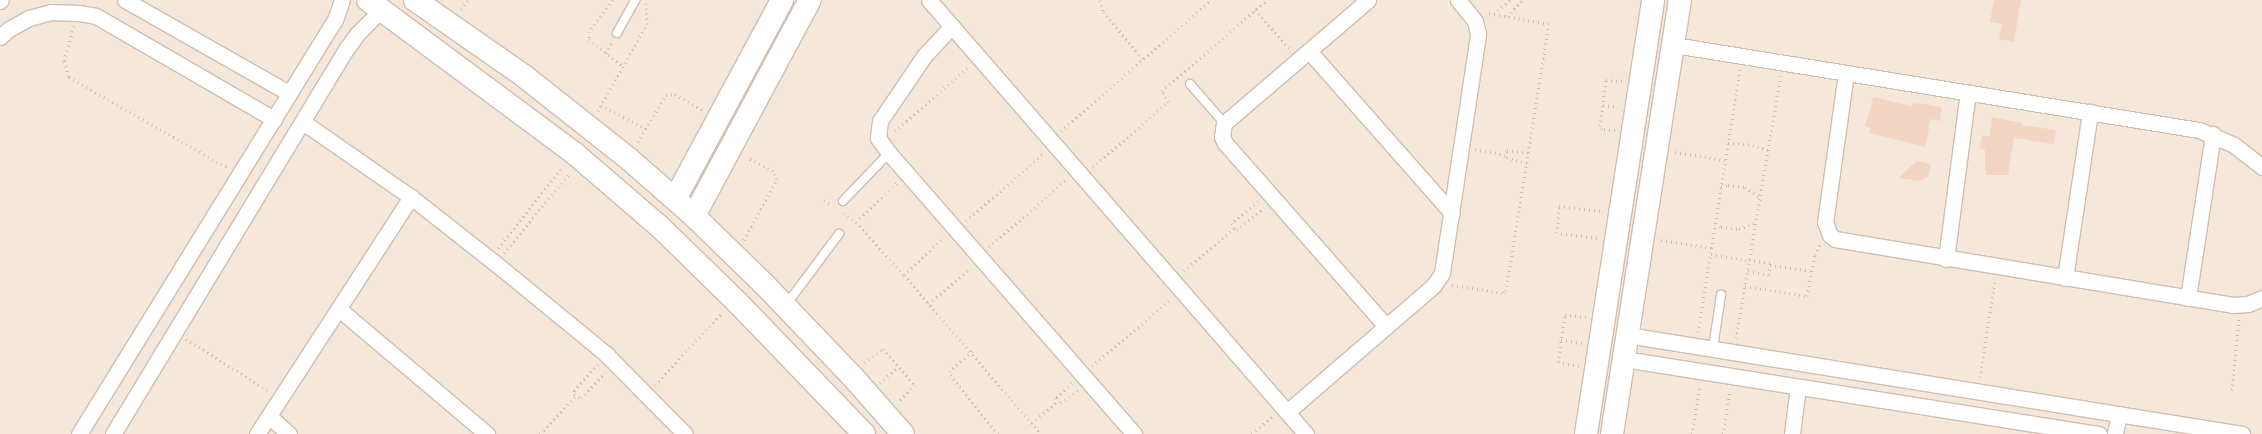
<!DOCTYPE html>
<style>
body{margin:0}
#map{position:relative;width:2262px;height:434px;overflow:hidden;background:#fdf6ec;font-family:"PT Sans",sans-serif}
div>[style]{position:absolute}
.residential>*{inset:0;background:#f5e8da;transform-origin:0 0}
.building>*{inset:0;background:#f3d5c3}
.path>*{height:3px;margin-top:-1.5px;transform-origin:0;background:repeating-linear-gradient(90deg,#d9b8a5 0 1px,transparent 0 5px)}
.roads{filter:drop-shadow(1px 0 #d1beb0) drop-shadow(-1px 0 #d1beb0) drop-shadow(0 1px #d1beb0) drop-shadow(0 -1px #d1beb0)}
.lane>*{height:8px;margin:-4px;padding:0 4px;transform-origin:4px;border-radius:4px;background:#fff}
.street>*{height:15px;margin:-7.5px;padding:0 7.5px;transform-origin:7.5px;border-radius:7.5px;background:#fff}
.secondary>*{height:22px;margin:-11px;padding:0 11px;transform-origin:11px;border-radius:11px;background:#fff}
span{translate:-50% -50%;white-space:nowrap;text-align:center;line-height:1.15;-webkit-text-stroke:4px #fffaf3;paint-order:stroke}
</style>
<div id="map">
<div class="residential">
<div style="left:0;top:0;width:2262px;height:434px"></div>
</div>
<div class="building">
<div style="clip-path:polygon(1994px 0,2021px 0,2014px 42px,1999px 39px,2002px 24px,1990px 22px)"></div>
<div style="clip-path:polygon(1873px 97px,1911px 106px,1916px 103px,1942px 107px,1940px 121px,1931px 119px,1925px 147px,1869px 133px,1870px 128px,1865px 126px)"></div>
<div style="clip-path:polygon(1992px 117px,2022px 123px,2022px 125px,2056px 130px,2054px 144px,2014px 138px,2008px 175px,1987px 175px,1985px 169px,1985px 150px,1979px 148px,1982px 135px,1990px 137px)"></div>
<div style="clip-path:polygon(1917px 161px,1931px 164px,1928px 177px,1920px 181px,1898px 178px)"></div>
</div>
<div class="path">
<div style="left:613px;top:0;width:40px;rotate:127deg"></div>
<div style="left:589px;top:32px;width:7px;rotate:90deg"></div>
<div style="left:589px;top:39px;width:43px;rotate:38.5deg"></div>
<div style="left:1100px;top:0;width:12px;rotate:76deg"></div>
<div style="left:1103px;top:12px;width:62px;rotate:49.6deg"></div>
<div style="left:461px;top:9px;width:11px;rotate:-52deg"></div>
<div style="left:1255px;top:10px;width:52px;rotate:48.1deg"></div>
<div style="left:1494px;top:14px;width:21px;rotate:-41deg"></div>
<div style="left:1507px;top:16px;width:23px;rotate:-45deg"></div>
<div style="left:74px;top:26px;width:36px;rotate:106deg"></div>
<div style="left:64px;top:61px;width:17px;rotate:73deg"></div>
<div style="left:69px;top:77px;width:183px;rotate:29.8deg"></div>
<div style="left:606px;top:53px;width:12px;rotate:-59deg"></div>
<div style="left:601px;top:105px;width:51px;rotate:28.1deg"></div>
<div style="left:1603px;top:105px;width:14px;rotate:8deg"></div>
<div style="left:598px;top:111px;width:100px;rotate:-60.6deg"></div>
<div style="left:647px;top:24px;width:21px;rotate:-93deg"></div>
<div style="left:1615px;top:130px;width:13px;rotate:-176deg"></div>
<div style="left:1602px;top:129px;width:4px;rotate:-124deg"></div>
<div style="left:1600px;top:126px;width:46px;rotate:-82.6deg"></div>
<div style="left:1606px;top:80px;width:16px;rotate:4deg"></div>
<div style="left:895px;top:131px;width:96px;rotate:-41.2deg"></div>
<div style="left:1061px;top:131px;width:199px;rotate:-41.1deg"></div>
<div style="left:638px;top:142px;width:55px;rotate:-59.2deg"></div>
<div style="left:666px;top:95px;width:9px;rotate:-6deg"></div>
<div style="left:675px;top:94px;width:32px;rotate:30deg"></div>
<div style="left:1728px;top:143px;width:20px;rotate:3deg"></div>
<div style="left:1748px;top:144px;width:21px;rotate:17deg"></div>
<div style="left:1475px;top:149px;width:31px;rotate:11deg"></div>
<div style="left:1675px;top:152px;width:51px;rotate:9.1deg"></div>
<div style="left:1527px;top:163px;width:23px;rotate:-165deg"></div>
<div style="left:1505px;top:157px;width:7px;rotate:-74deg"></div>
<div style="left:1507px;top:150px;width:21px;rotate:8deg"></div>
<div style="left:1093px;top:167px;width:99px;rotate:-40.9deg"></div>
<div style="left:1168px;top:102px;width:13px;rotate:-119deg"></div>
<div style="left:1162px;top:91px;width:139px;rotate:-40.9deg"></div>
<div style="left:1721px;top:187px;width:7px;rotate:-16deg"></div>
<div style="left:1728px;top:185px;width:17px;rotate:7deg"></div>
<div style="left:1745px;top:187px;width:18px;rotate:34deg"></div>
<div style="left:824px;top:200px;width:9px;rotate:32deg"></div>
<div style="left:1258px;top:201px;width:34px;rotate:140deg"></div>
<div style="left:1232px;top:223px;width:5px;rotate:68deg"></div>
<div style="left:1234px;top:228px;width:4px;rotate:34deg"></div>
<div style="left:1237px;top:230px;width:35px;rotate:-39deg"></div>
<div style="left:844px;top:213px;width:15px;rotate:37deg"></div>
<div style="left:856px;top:222px;width:72px;rotate:47.8deg"></div>
<div style="left:904px;top:275px;width:210px;rotate:49.3deg"></div>
<div style="left:966px;top:221px;width:103px;rotate:-41.1deg"></div>
<div style="left:856px;top:222px;width:57px;rotate:-43.6deg"></div>
<div style="left:1716px;top:223px;width:6px;rotate:39deg"></div>
<div style="left:1721px;top:227px;width:18px;rotate:6deg"></div>
<div style="left:1739px;top:229px;width:17px;rotate:-21deg"></div>
<div style="left:1597px;top:238px;width:40px;rotate:-172.9deg"></div>
<div style="left:1557px;top:233px;width:27px;rotate:-86deg"></div>
<div style="left:1559px;top:206px;width:43px;rotate:6.6deg"></div>
<div style="left:744px;top:240px;width:69px;rotate:-61.6deg"></div>
<div style="left:777px;top:179px;width:9px;rotate:-117deg"></div>
<div style="left:773px;top:171px;width:30px;rotate:-152deg"></div>
<div style="left:1661px;top:240px;width:52px;rotate:8.9deg"></div>
<div style="left:989px;top:247px;width:103px;rotate:-41.1deg"></div>
<div style="left:498px;top:248px;width:104px;rotate:-51.3deg"></div>
<div style="left:504px;top:253px;width:104px;rotate:-50.5deg"></div>
<div style="left:1711px;top:254px;width:39px;rotate:10deg"></div>
<div style="left:1770px;top:265px;width:42px;rotate:8.1deg"></div>
<div style="left:1184px;top:271px;width:66px;rotate:-40.7deg"></div>
<div style="left:1748px;top:271px;width:21px;rotate:11deg"></div>
<div style="left:1769px;top:275px;width:10px;rotate:-84deg"></div>
<div style="left:1770px;top:265px;width:2px;rotate:-90deg"></div>
<div style="left:1770px;top:263px;width:21px;rotate:-172deg"></div>
<div style="left:904px;top:275px;width:54px;rotate:-43.5deg"></div>
<div style="left:1452px;top:285px;width:53px;rotate:8.7deg"></div>
<div style="left:1504px;top:293px;width:3px;rotate:-45deg"></div>
<div style="left:1506px;top:291px;width:270px;rotate:-80.9deg"></div>
<div style="left:1549px;top:24px;width:62px;rotate:-169.8deg"></div>
<div style="left:1745px;top:286px;width:63px;rotate:9.2deg"></div>
<div style="left:1807px;top:296px;width:42px;rotate:-79deg"></div>
<div style="left:1815px;top:255px;width:12px;rotate:-66deg"></div>
<div style="left:929px;top:304px;width:53px;rotate:-41.2deg"></div>
<div style="left:1698px;top:332px;width:266px;rotate:-80.9deg"></div>
<div style="left:1736px;top:338px;width:266px;rotate:-80.3deg"></div>
<div style="left:186px;top:339px;width:96px;rotate:32.2deg"></div>
<div style="left:1561px;top:340px;width:22px;rotate:8deg"></div>
<div style="left:972px;top:351px;width:30px;rotate:138deg"></div>
<div style="left:950px;top:371px;width:4px;rotate:90deg"></div>
<div style="left:950px;top:375px;width:76px;rotate:50.9deg"></div>
<div style="left:865px;top:363px;width:23px;rotate:-38deg"></div>
<div style="left:883px;top:349px;width:48px;rotate:48.4deg"></div>
<div style="left:915px;top:385px;width:24px;rotate:135deg"></div>
<div style="left:598px;top:364px;width:36px;rotate:132deg"></div>
<div style="left:574px;top:391px;width:3px;rotate:90deg"></div>
<div style="left:574px;top:394px;width:8px;rotate:30deg"></div>
<div style="left:581px;top:398px;width:35px;rotate:-46deg"></div>
<div style="left:1092px;top:366px;width:104px;rotate:-40.3deg"></div>
<div style="left:1579px;top:366px;width:21px;rotate:-169deg"></div>
<div style="left:1558px;top:362px;width:48px;rotate:-81.5deg"></div>
<div style="left:1565px;top:315px;width:21px;rotate:5deg"></div>
<div style="left:1980px;top:377px;width:98px;rotate:-81.2deg"></div>
<div style="left:880px;top:383px;width:25px;rotate:-42deg"></div>
<div style="left:1072px;top:383px;width:22px;rotate:137deg"></div>
<div style="left:1056px;top:398px;width:7px;rotate:45deg"></div>
<div style="left:1061px;top:403px;width:21px;rotate:-37deg"></div>
<div style="left:655px;top:385px;width:98px;rotate:-47.1deg"></div>
<div style="left:2232px;top:390px;width:72px;rotate:-84.4deg"></div>
<div style="left:1032px;top:423px;width:34px;rotate:-40deg"></div>
<div style="left:540px;top:434px;width:52px;rotate:-46.5deg"></div>
<div style="left:1252px;top:434px;width:28px;rotate:-41deg"></div>
<div style="left:1692px;top:434px;width:50px;rotate:-80.7deg"></div>
<div style="left:1723px;top:434px;width:44px;rotate:-80.8deg"></div>
</div>
<div class="roads">
<div class="lane">
<div style="left:617px;top:33px;width:38px;rotate:-61deg"></div>
<div style="left:1190px;top:84px;width:52px;rotate:48.9deg"></div>
<div style="left:843px;top:201px;width:66px;rotate:-46.2deg"></div>
<div style="left:786px;top:305px;width:89px;rotate:-53.3deg"></div>
<div style="left:1713px;top:348px;width:54px;rotate:-81.4deg"></div>
</div>
<div class="street">
<div style="left:125px;top:0;width:189px;rotate:29.6deg"></div>
<div style="left:929px;top:0;width:575px;rotate:49.02deg"></div>
<div style="left:1368px;top:0;width:183px;rotate:139.4deg"></div>
<div style="left:1229px;top:119px;width:6px;rotate:141deg"></div>
<div style="left:1224px;top:123px;width:14px;rotate:98deg"></div>
<div style="left:1222px;top:137px;width:7px;rotate:63deg"></div>
<div style="left:1225px;top:143px;width:244px;rotate:48.7deg"></div>
<div style="left:0;top:1px;width:1px;rotate:-45deg"></div>
<div style="left:952px;top:26px;width:41px;rotate:133deg"></div>
<div style="left:924px;top:56px;width:78px;rotate:124.1deg"></div>
<div style="left:880px;top:121px;width:17px;rotate:97deg"></div>
<div style="left:878px;top:138px;width:19px;rotate:54deg"></div>
<div style="left:889px;top:153px;width:373px;rotate:48.9deg"></div>
<div style="left:0;top:37px;width:12px;rotate:-42deg"></div>
<div style="left:9px;top:29px;width:23px;rotate:-29deg"></div>
<div style="left:29px;top:18px;width:23px;rotate:-15deg"></div>
<div style="left:51px;top:12px;width:28px;rotate:2deg"></div>
<div style="left:79px;top:13px;width:17px;rotate:10deg"></div>
<div style="left:96px;top:16px;width:206px;rotate:30.1deg"></div>
<div style="left:1674px;top:45px;width:532px;rotate:9.2deg"></div>
<div style="left:2199px;top:130px;width:38px;rotate:23deg"></div>
<div style="left:2234px;top:145px;width:36px;rotate:38deg"></div>
<div style="left:1309px;top:51px;width:216px;rotate:48.6deg"></div>
<div style="left:1846px;top:73px;width:150px;rotate:98deg"></div>
<div style="left:1825px;top:222px;width:14px;rotate:69deg"></div>
<div style="left:1830px;top:235px;width:6px;rotate:39deg"></div>
<div style="left:1835px;top:239px;width:403px;rotate:9.4deg"></div>
<div style="left:2233px;top:305px;width:15px;rotate:-4deg"></div>
<div style="left:2248px;top:304px;width:15px;rotate:-23deg"></div>
<div style="left:303px;top:122px;width:131px;rotate:34.8deg"></div>
<div style="left:411px;top:197px;width:107px;rotate:38.2deg"></div>
<div style="left:495px;top:263px;width:144px;rotate:39.3deg"></div>
<div style="left:606px;top:354px;width:112px;rotate:45.4deg"></div>
<div style="left:1946px;top:259px;width:168px;rotate:-82.5deg"></div>
<div style="left:2065px;top:278px;width:168px;rotate:-81.4deg"></div>
<div style="left:2188px;top:298px;width:166px;rotate:-81.3deg"></div>
<div style="left:339px;top:309px;width:194px;rotate:40.2deg"></div>
<div style="left:1627px;top:335px;width:623px;rotate:9.14deg"></div>
<div style="left:1624px;top:359px;width:481px;rotate:9deg"></div>
<div style="left:1287px;top:412px;width:194px;rotate:-40.8deg"></div>
<div style="left:1434px;top:285px;width:14px;rotate:-56deg"></div>
<div style="left:1442px;top:273px;width:242px;rotate:-81.4deg"></div>
<div style="left:1478px;top:34px;width:13px;rotate:-103deg"></div>
<div style="left:1475px;top:21px;width:27px;rotate:-129deg"></div>
<div style="left:269px;top:416px;width:27px;rotate:42deg"></div>
<div style="left:79px;top:434px;width:487px;rotate:-58.3deg"></div>
<div style="left:335px;top:20px;width:21px;rotate:-71deg"></div>
<div style="left:113px;top:434px;width:451px;rotate:-58.8deg"></div>
<div style="left:347px;top:48px;width:17px;rotate:-54deg"></div>
<div style="left:357px;top:34px;width:35px;rotate:-45deg"></div>
<div style="left:257px;top:434px;width:283px;rotate:-57deg"></div>
<div style="left:1792px;top:434px;width:47px;rotate:-82.7deg"></div>
<div style="left:2115px;top:434px;width:20px;rotate:-79deg"></div>
</div>
<div class="secondary">
<div style="left:368px;top:0;width:257px;rotate:36.6deg"></div>
<div style="left:574px;top:153px;width:112px;rotate:40.7deg"></div>
<div style="left:659px;top:226px;width:112px;rotate:44.3deg"></div>
<div style="left:739px;top:304px;width:180px;rotate:46.1deg"></div>
<div style="left:415px;top:0;width:133px;rotate:34.9deg"></div>
<div style="left:524px;top:76px;width:134px;rotate:38.3deg"></div>
<div style="left:629px;top:159px;width:86px;rotate:41.2deg"></div>
<div style="left:694px;top:216px;width:98px;rotate:44.2deg"></div>
<div style="left:764px;top:284px;width:127px;rotate:46.3deg"></div>
<div style="left:852px;top:376px;width:77px;rotate:48.7deg"></div>
<div style="left:675px;top:199px;width:226px;rotate:-61.7deg"></div>
<div style="left:694px;top:216px;width:245px;rotate:-61.8deg"></div>
<div style="left:1586px;top:434px;width:439px;rotate:-81.2deg"></div>
<div style="left:1612px;top:434px;width:439px;rotate:-81.1deg"></div>
</div>
</div>
</div>
